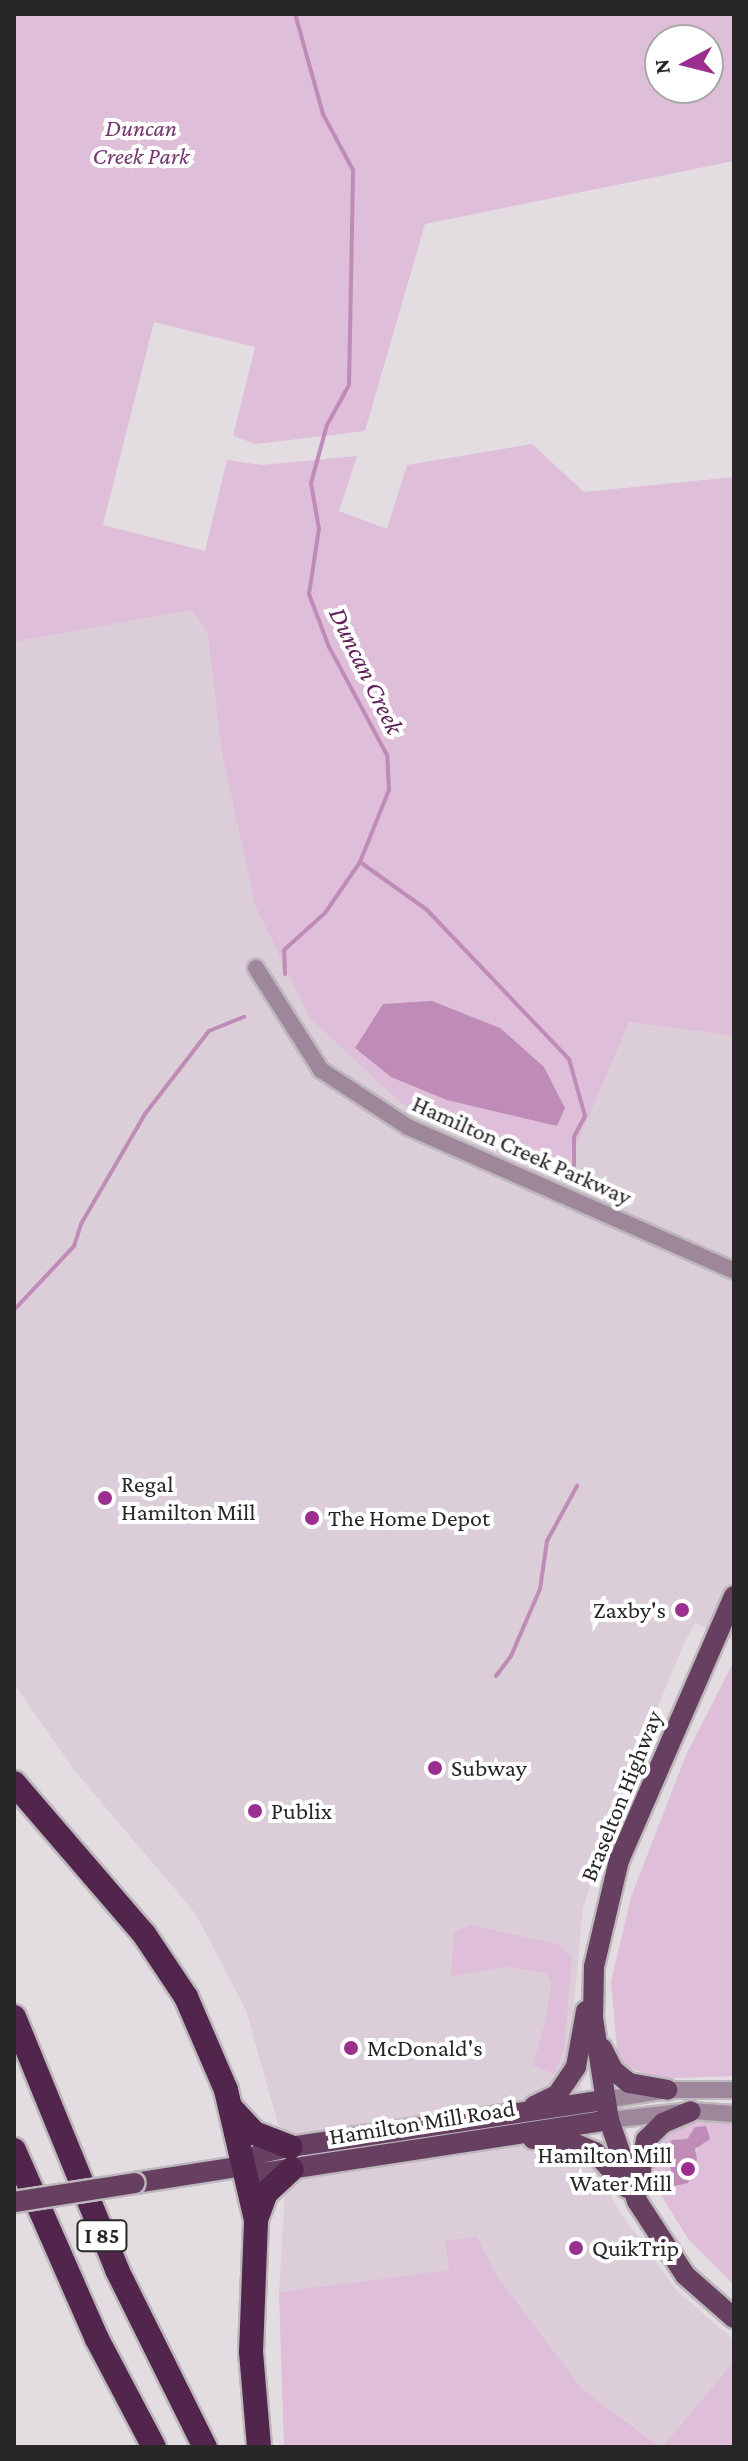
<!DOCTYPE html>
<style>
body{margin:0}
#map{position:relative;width:748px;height:2461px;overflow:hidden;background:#e3dde2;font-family:"Crimson Pro",serif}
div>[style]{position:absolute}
.built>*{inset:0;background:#dbced8}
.green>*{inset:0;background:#dfbed9}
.water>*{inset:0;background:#bf8bb7}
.stream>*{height:4px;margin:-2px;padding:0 2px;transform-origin:2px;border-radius:2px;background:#bf8bb7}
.roads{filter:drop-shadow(2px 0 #beb8bd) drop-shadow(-2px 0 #beb8bd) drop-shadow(0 2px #beb8bd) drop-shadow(0 -2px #beb8bd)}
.minor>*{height:16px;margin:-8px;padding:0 8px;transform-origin:8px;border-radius:8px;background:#9e879a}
.major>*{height:20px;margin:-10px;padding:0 10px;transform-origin:10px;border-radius:10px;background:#663f61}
.highway>*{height:24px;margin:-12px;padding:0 12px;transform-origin:12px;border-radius:12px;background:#51254c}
.bridges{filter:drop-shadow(2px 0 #beb8bd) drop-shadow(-2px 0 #beb8bd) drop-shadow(0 2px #beb8bd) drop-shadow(0 -2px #beb8bd)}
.major-bridge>*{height:20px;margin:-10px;padding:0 10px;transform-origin:10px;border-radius:10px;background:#663f61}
.dots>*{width:22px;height:22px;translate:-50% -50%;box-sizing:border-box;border:4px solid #fff;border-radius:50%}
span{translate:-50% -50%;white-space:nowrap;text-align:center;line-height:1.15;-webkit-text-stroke:8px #fff;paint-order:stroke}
.shield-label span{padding:2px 6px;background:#fff;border:2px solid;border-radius:6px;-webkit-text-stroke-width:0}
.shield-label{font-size:22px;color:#282627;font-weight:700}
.park-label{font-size:24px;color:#75356e;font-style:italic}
.street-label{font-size:24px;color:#282627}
.poi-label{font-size:24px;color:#282627}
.left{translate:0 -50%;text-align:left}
.right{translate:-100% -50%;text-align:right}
.water-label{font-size:26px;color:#602159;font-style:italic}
.frame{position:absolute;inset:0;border:16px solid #282627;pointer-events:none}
.north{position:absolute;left:644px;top:24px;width:80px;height:80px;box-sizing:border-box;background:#fff;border:2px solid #a9a8a9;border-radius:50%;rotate:263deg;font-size:22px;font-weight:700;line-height:32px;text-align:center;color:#282627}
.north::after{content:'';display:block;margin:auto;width:28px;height:36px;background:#9a2f90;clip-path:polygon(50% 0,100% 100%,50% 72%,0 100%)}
</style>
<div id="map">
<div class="built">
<div style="clip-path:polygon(191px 610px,207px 631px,222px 754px,255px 905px,629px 1022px,734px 1036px,734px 1641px,695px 1623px,684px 1643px,608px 1828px,583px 1908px,571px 2034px,597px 2168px,619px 2211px,678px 2292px,734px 2340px,734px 2361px,662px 2447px,583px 2390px,497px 2276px,477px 2237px,449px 2270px,279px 2292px,287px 2156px,246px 2010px,195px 1913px,74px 1770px,14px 1684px,14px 642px)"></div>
</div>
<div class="green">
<div style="clip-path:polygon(evenodd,14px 14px,734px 14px,734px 161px,425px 224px,365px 431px,256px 444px,233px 436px,255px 347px,154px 322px,103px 525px,205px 551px,227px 460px,262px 465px,357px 456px,339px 511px,387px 529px,407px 465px,532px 444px,584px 492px,734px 477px,734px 1036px,629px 1022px,569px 1162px,402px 1104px,310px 1018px,255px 905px,222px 754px,207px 631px,191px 610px,14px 642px,14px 14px,660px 40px,708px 40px,708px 88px,660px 88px,660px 40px)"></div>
<div style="clip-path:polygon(734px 1661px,734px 2076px,656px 2079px,618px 2062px,611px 1982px,631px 1897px,686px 1755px)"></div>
<div style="clip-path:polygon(470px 1925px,558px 1944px,572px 1957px,564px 2050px,554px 2074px,533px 2065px,547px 2015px,551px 1982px,546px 1973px,507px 1967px,451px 1976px,454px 1932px)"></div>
<div style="clip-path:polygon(evenodd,683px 2122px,734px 2122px,734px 2285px,689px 2240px,652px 2181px,650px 2142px,683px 2122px,692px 2131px,698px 2145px,690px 2178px,673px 2171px,666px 2161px,673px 2140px,687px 2139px,692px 2131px)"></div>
<div style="clip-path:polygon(477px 2237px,497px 2276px,583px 2390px,661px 2447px,284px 2447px,279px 2292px,449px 2270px,445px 2241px)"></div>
<div style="clip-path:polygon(734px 2361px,734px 2447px,662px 2447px)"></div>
</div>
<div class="water">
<div style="clip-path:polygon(432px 1001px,500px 1028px,544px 1067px,565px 1108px,557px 1126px,447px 1100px,391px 1077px,355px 1048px,383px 1004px)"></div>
<div style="clip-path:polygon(706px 2126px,710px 2139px,695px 2149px,697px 2159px,688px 2183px,674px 2186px,666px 2147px,672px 2140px,687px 2139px,695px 2127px)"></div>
</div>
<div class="stream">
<div style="left:360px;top:862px;width:82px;rotate:35.6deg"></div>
<div style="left:427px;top:910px;width:206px;rotate:46.4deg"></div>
<div style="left:569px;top:1059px;width:59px;rotate:74.3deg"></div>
<div style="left:585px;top:1116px;width:24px;rotate:118deg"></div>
<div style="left:574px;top:1137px;width:29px;rotate:90deg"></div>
<div style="left:285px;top:974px;width:24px;rotate:-92deg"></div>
<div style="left:284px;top:950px;width:55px;rotate:-42.1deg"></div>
<div style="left:325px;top:913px;width:62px;rotate:-55.5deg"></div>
<div style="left:360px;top:862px;width:78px;rotate:-68.1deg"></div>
<div style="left:389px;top:790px;width:35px;rotate:-93deg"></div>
<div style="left:387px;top:755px;width:123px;rotate:-118.2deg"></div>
<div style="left:329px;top:647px;width:57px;rotate:-110.7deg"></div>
<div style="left:309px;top:594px;width:66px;rotate:-81.3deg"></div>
<div style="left:319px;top:529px;width:47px;rotate:-99.9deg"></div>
<div style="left:311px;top:483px;width:60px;rotate:-74.6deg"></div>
<div style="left:327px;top:425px;width:46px;rotate:-61.2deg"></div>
<div style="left:349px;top:385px;width:215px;rotate:-88.9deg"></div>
<div style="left:353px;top:170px;width:64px;rotate:-118.2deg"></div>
<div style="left:323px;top:114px;width:104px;rotate:-105.6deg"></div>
<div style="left:14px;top:1310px;width:88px;rotate:-46.8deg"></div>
<div style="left:74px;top:1246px;width:23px;rotate:-72deg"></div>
<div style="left:81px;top:1224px;width:127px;rotate:-59.8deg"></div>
<div style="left:145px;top:1114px;width:105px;rotate:-52.4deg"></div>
<div style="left:209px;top:1031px;width:38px;rotate:-22deg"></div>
<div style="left:496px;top:1676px;width:25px;rotate:-53deg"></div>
<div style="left:511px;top:1656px;width:73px;rotate:-66.6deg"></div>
<div style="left:540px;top:1589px;width:49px;rotate:-81.7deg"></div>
<div style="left:547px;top:1541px;width:63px;rotate:-61.4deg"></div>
</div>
<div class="roads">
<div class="minor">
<div style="left:256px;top:968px;width:121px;rotate:57.5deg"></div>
<div style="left:321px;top:1070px;width:104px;rotate:33.2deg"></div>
<div style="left:408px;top:1127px;width:356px;rotate:23.8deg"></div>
<div style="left:604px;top:2100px;width:64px;rotate:-9deg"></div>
<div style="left:667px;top:2090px;width:67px"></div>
<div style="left:609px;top:2120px;width:82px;rotate:-6.3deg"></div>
<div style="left:691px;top:2111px;width:43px;rotate:4deg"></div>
</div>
<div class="major">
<div style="left:734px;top:1596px;width:288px;rotate:113.5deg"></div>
<div style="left:619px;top:1860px;width:110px;rotate:103.2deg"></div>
<div style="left:594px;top:1967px;width:51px;rotate:91.1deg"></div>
<div style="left:593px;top:2018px;width:103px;rotate:81.1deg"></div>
<div style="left:609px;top:2120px;width:86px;rotate:70.9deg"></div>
<div style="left:637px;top:2201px;width:88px;rotate:57deg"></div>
<div style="left:685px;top:2275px;width:65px;rotate:41.3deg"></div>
<div style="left:602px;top:2048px;width:25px;rotate:63deg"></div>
<div style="left:613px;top:2070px;width:21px;rotate:39deg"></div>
<div style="left:629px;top:2083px;width:39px;rotate:10deg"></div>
<div style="left:534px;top:2106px;width:25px;rotate:-26deg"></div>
<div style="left:557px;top:2095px;width:34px;rotate:-56deg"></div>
<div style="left:576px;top:2067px;width:57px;rotate:-79.9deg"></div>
<div style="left:533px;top:2139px;width:43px;rotate:6.6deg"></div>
<div style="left:576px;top:2144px;width:21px;rotate:23deg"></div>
<div style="left:595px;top:2152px;width:48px;rotate:48.4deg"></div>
<div style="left:243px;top:2166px;width:21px;rotate:19deg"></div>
<div style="left:263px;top:2173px;width:350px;rotate:-8.7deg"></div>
<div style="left:135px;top:2183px;width:109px;rotate:-8.9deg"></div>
<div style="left:243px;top:2166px;width:22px;rotate:-36deg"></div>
<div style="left:261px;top:2153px;width:30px;rotate:-12deg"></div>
<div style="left:290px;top:2147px;width:317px;rotate:-8.5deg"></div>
<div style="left:637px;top:2193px;width:54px;rotate:-80.4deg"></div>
<div style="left:646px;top:2140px;width:24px;rotate:-45deg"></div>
<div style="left:663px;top:2123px;width:30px;rotate:-23deg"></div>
</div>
<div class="highway">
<div style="left:14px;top:1783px;width:199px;rotate:49.3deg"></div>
<div style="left:144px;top:1934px;width:76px;rotate:56.3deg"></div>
<div style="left:186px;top:1997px;width:101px;rotate:66.7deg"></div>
<div style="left:226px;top:2090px;width:133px;rotate:77deg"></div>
<div style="left:14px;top:2017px;width:273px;rotate:67.8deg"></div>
<div style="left:117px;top:2270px;width:198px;rotate:63.6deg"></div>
<div style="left:231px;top:2108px;width:34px;rotate:47deg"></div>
<div style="left:254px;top:2133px;width:39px;rotate:21deg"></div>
<div style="left:14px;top:2150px;width:206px;rotate:66.3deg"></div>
<div style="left:97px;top:2339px;width:122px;rotate:62.2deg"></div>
<div style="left:259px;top:2447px;width:95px;rotate:-94.8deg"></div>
<div style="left:251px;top:2352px;width:132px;rotate:-87.8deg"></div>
<div style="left:256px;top:2220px;width:29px;rotate:-70deg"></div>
<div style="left:266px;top:2193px;width:35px;rotate:-43deg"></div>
</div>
</div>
<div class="bridges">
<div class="major-bridge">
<div style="left:14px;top:2202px;width:122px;rotate:-8.9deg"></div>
</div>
</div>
<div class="dots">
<div style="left:105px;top:1498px;background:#9a2f90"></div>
<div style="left:312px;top:1518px;background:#9a2f90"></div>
<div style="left:682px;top:1610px;background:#9a2f90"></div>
<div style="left:435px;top:1768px;background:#9a2f90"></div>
<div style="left:255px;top:1811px;background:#9a2f90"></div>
<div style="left:351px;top:2048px;background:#9a2f90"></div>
<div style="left:688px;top:2169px;background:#9a2f90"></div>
<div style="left:576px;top:2248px;background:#9a2f90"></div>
</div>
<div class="shield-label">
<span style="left:102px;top:2236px">I 85</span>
</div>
<div class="park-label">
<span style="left:141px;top:142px">Duncan<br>Creek Park</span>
</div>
<div class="street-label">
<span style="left:522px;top:1150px;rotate:24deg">Hamilton Creek Parkway</span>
<span style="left:621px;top:1796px;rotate:-68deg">Braselton Highway</span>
<span style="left:422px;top:2122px;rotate:-9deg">Hamilton Mill Road</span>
</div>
<div class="poi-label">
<span class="left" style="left:121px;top:1498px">Regal<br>Hamilton Mill</span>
<span class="left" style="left:328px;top:1518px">The Home Depot</span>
<span class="right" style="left:666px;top:1610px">Zaxby's</span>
<span class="left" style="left:451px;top:1768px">Subway</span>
<span class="left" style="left:271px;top:1811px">Publix</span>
<span class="left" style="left:367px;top:2048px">McDonald's</span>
<span class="right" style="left:672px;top:2169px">Hamilton Mill<br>Water Mill</span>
<span class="left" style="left:592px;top:2248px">QuikTrip</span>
</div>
<div class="water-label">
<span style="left:366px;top:671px;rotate:64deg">Duncan Creek</span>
</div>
<div class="frame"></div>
<div class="north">N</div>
</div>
